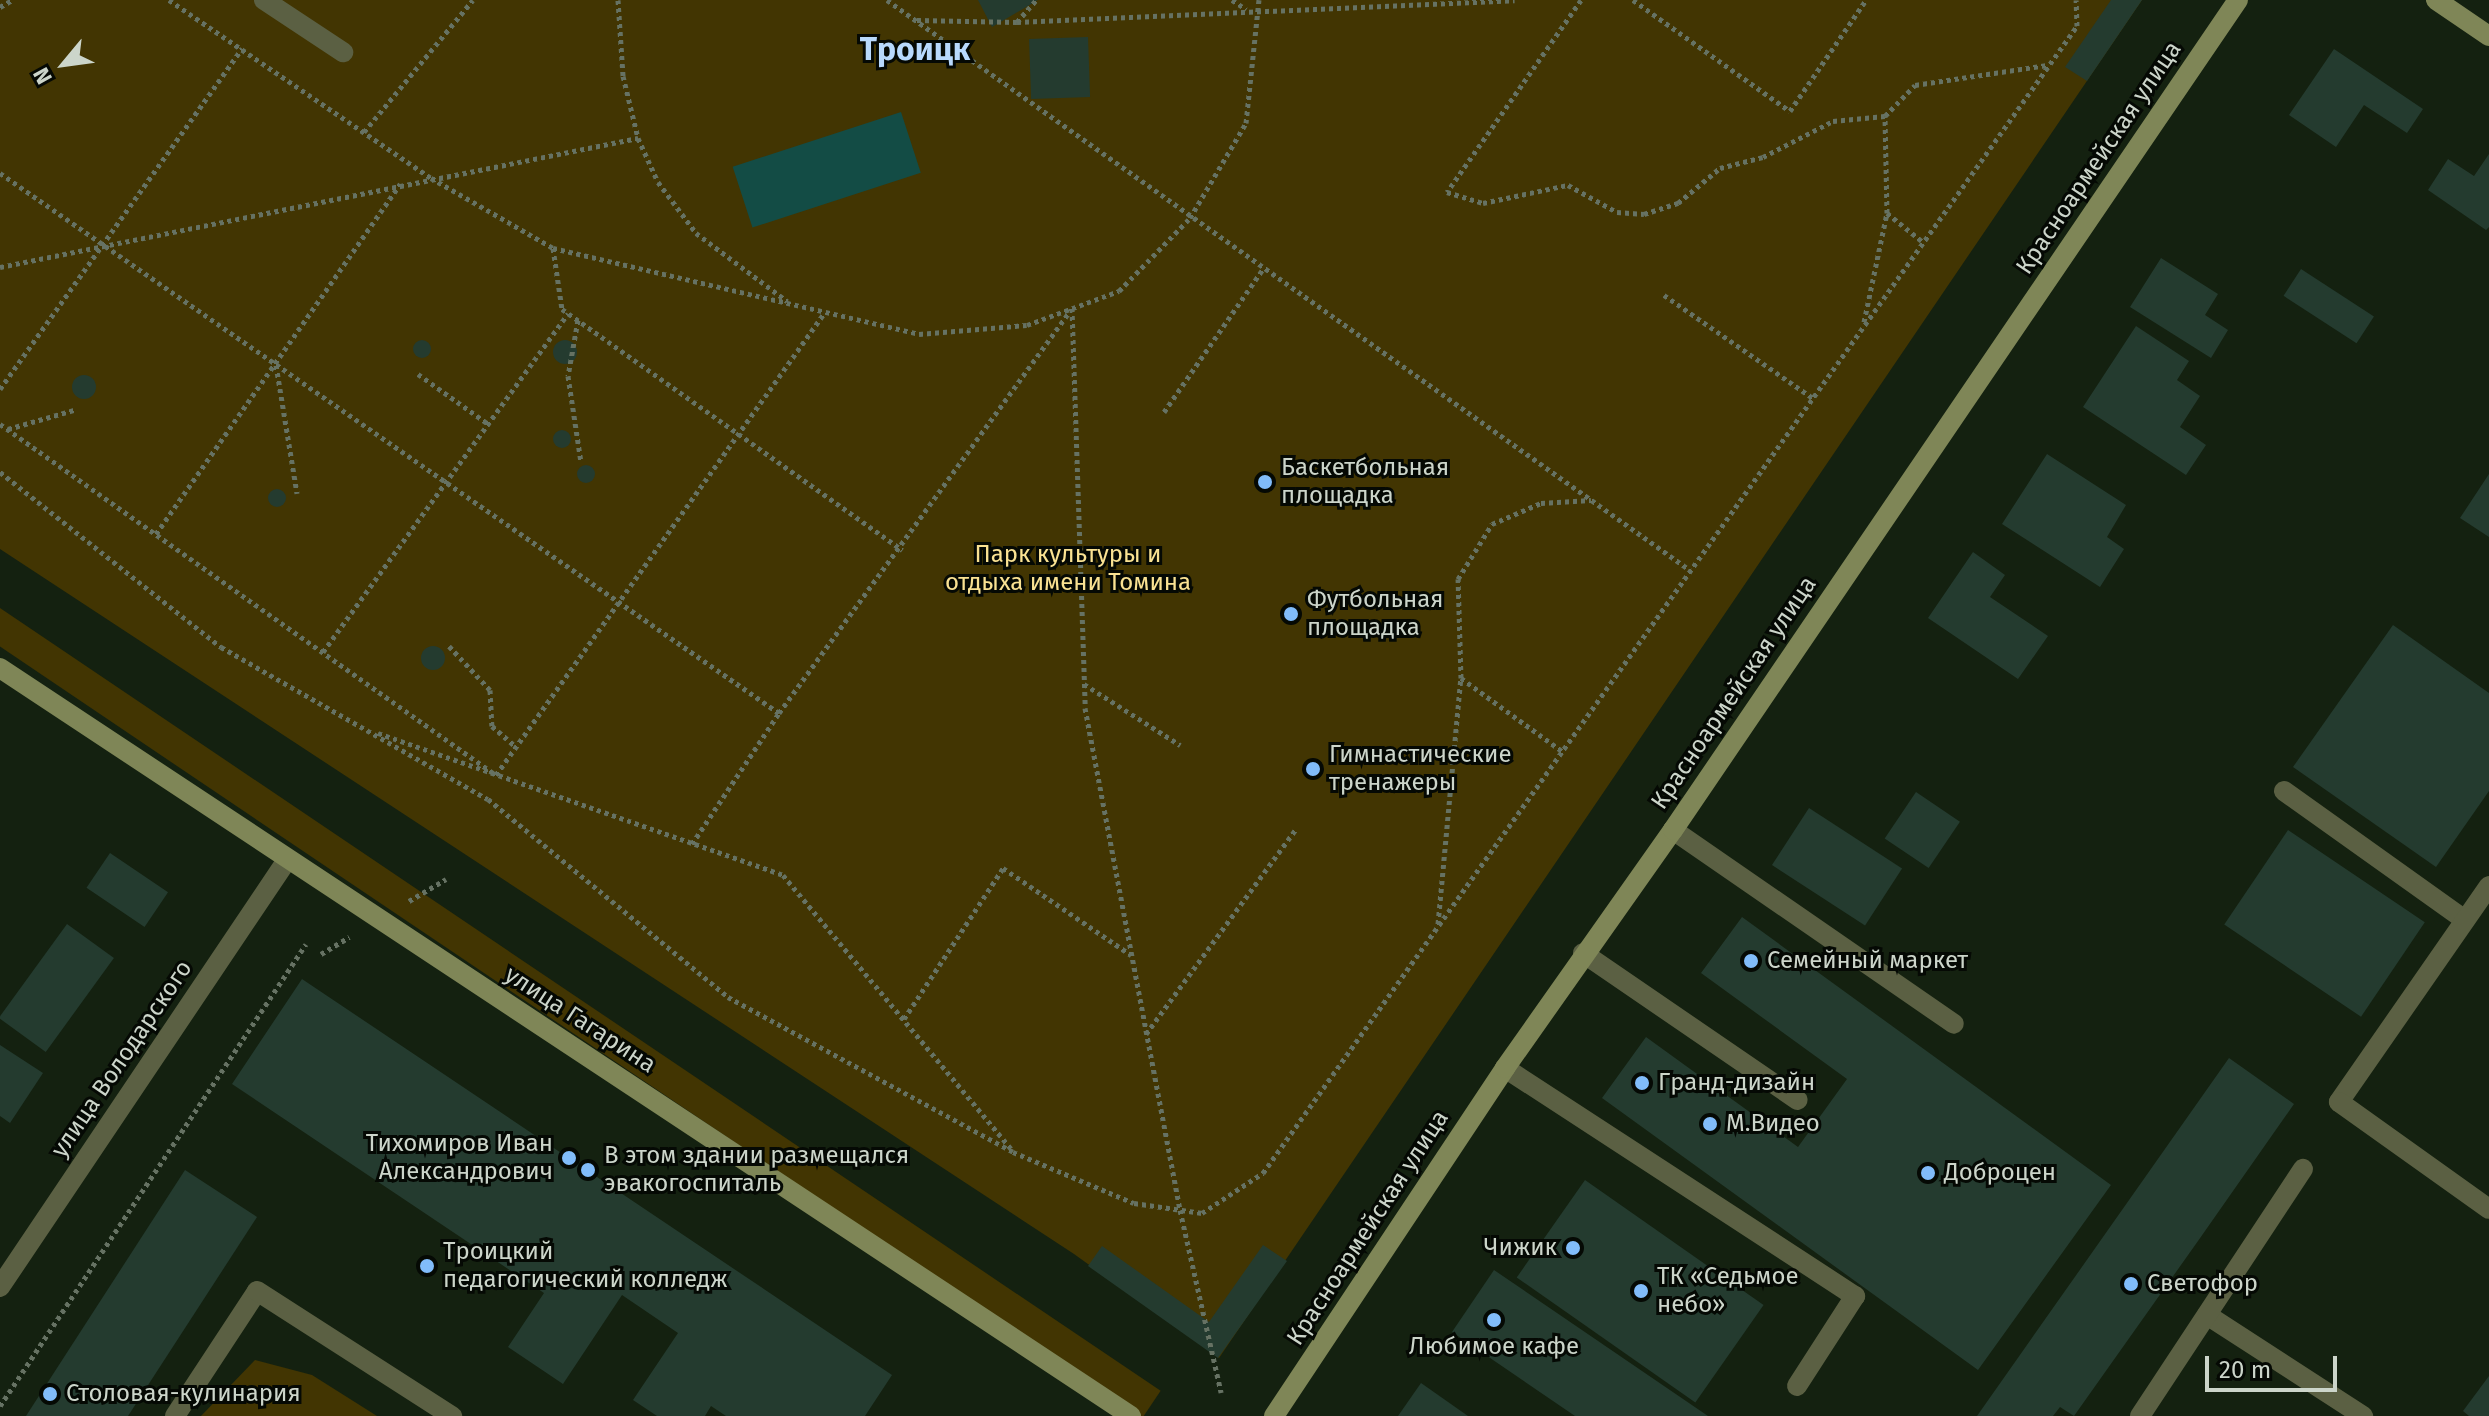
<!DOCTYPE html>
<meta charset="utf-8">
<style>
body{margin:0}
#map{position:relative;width:2489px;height:1416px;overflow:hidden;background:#142110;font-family:"Fira Sans",sans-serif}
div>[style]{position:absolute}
.green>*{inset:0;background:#423502;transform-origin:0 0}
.water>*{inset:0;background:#134c45;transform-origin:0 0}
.building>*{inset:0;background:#243b2f;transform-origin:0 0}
.round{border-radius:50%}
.path>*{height:5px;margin-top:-2.5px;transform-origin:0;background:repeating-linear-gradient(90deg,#667263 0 4px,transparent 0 8px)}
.lane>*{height:20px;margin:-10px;padding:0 10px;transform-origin:10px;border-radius:10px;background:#5b6043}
.street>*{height:20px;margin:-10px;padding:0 10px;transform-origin:10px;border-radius:10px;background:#5b6043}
.secondary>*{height:20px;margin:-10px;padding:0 10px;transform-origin:10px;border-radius:10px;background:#7f8657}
.dots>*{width:22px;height:22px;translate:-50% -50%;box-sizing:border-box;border:4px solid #050904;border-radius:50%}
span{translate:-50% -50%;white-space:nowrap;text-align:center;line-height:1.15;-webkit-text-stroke:6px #050904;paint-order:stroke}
.street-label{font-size:24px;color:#ccd5ca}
.poi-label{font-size:24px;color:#ccd5ca}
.left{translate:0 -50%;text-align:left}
.right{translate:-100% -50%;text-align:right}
.park-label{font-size:24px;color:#fae292}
.district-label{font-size:32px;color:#b8d9fc;font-weight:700}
.north{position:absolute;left:24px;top:24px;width:80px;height:80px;-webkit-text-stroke:6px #050904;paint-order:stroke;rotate:241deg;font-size:22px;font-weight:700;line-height:32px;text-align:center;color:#ccd5ca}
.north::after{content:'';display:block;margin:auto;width:28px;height:36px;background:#ccd5ca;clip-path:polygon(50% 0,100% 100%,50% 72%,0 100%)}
.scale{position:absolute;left:2205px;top:1356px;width:132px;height:36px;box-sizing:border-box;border:4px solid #ccd5ca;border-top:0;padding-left:10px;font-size:24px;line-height:28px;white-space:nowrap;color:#ccd5ca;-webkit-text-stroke:6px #050904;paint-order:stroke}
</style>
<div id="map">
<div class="green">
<div style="clip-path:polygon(0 0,2142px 0,1219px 1358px,1074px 1254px,0 549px)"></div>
<div style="left:0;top:608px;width:1400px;height:32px;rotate:34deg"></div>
<div style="clip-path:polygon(255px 1360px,312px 1375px,377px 1416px,201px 1416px)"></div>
</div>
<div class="water">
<div style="left:901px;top:112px;width:64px;height:177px;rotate:72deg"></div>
</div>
<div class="building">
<div style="clip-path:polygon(978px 0,1038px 0,992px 27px)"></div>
<div style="clip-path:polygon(2111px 0,2142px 0,2087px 81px,2065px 67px)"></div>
<div style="left:1088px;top:37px;width:60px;height:59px;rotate:88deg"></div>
<div style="clip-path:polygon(2334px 49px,2423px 109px,2407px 133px,2364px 105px,2336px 147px,2289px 115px)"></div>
<div style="clip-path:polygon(2489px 154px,2489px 227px,2486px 230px,2428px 190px,2448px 159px,2474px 176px)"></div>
<div style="clip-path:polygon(2161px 258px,2218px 294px,2205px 315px,2228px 330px,2211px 358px,2130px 307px)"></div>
<div style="left:2301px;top:269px;width:87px;height:32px;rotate:33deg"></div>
<div style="clip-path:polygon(2136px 326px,2189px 361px,2177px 380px,2200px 396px,2180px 427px,2206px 445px,2186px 475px,2083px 407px)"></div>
<div class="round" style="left:413px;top:340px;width:18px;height:18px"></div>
<div class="round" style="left:553px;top:340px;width:24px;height:24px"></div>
<div class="round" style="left:72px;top:375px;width:24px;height:24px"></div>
<div class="round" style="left:553px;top:430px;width:18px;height:18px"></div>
<div style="clip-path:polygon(2047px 454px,2126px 505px,2107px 537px,2124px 549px,2100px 587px,2002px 524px)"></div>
<div class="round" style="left:577px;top:465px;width:18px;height:18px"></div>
<div style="clip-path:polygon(2489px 474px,2489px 537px,2460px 518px)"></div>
<div class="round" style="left:268px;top:489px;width:18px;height:18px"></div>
<div style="clip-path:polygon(1973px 552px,2005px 575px,1990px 597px,2048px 636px,2018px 679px,1928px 618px)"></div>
<div style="clip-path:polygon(2393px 625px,2489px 693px,2489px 791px,2436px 867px,2293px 767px)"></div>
<div class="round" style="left:421px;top:646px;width:24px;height:24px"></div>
<div style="left:1916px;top:792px;width:53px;height:56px;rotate:34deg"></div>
<div style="left:1809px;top:808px;width:111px;height:68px;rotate:33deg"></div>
<div style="left:2288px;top:830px;width:165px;height:114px;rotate:34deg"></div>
<div style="left:110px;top:853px;width:70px;height:42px;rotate:34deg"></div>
<div style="clip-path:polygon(1742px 917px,2111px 1185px,1978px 1370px,1602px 1098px,1646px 1037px,1798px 1147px,1847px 1079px,1701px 973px)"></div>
<div style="left:67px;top:924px;width:58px;height:116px;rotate:36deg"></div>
<div style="clip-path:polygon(302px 979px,892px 1375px,865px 1416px,726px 1416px,711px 1406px,705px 1416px,657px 1416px,633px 1400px,678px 1333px,622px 1295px,563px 1384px,508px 1347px,544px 1293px,232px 1084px)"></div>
<div style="clip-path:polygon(0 1045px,43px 1073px,10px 1123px,0 1116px)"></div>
<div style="clip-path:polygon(2229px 1058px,2294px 1104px,2198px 1241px,2074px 1416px,2060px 1407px,2053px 1416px,1977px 1416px)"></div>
<div style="clip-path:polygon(185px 1170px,257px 1217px,128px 1416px,26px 1416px)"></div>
<div style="left:1585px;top:1180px;width:218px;height:119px;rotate:35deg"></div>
<div style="clip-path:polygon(1263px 1245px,1287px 1261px,1218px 1358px,1088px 1266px,1102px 1246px,1209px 1322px)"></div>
<div style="clip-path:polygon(1494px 1270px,1708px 1416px,1575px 1416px,1452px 1332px)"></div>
<div style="clip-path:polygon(2489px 1376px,2489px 1416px,2469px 1416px,2463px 1411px)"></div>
<div style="clip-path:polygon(1421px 1383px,1468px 1416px,1398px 1416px)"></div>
</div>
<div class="path">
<div style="left:169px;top:0;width:317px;rotate:34.2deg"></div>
<div style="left:431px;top:178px;width:141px;rotate:29.8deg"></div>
<div style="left:553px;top:248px;width:376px;rotate:13.2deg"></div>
<div style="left:919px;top:334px;width:108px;rotate:-4.8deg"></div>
<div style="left:1027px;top:325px;width:98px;rotate:-20.3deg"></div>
<div style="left:1119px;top:291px;width:102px;rotate:-45.8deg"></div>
<div style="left:1190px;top:218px;width:110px;rotate:-59.5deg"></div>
<div style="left:1246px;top:123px;width:124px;rotate:-84deg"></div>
<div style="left:618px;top:0;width:76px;rotate:86.2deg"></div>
<div style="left:623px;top:76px;width:64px;rotate:76.4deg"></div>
<div style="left:638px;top:138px;width:48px;rotate:65.6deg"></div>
<div style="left:658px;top:182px;width:64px;rotate:53.3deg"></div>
<div style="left:696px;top:233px;width:114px;rotate:36.8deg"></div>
<div style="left:887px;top:0;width:985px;rotate:35.37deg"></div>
<div style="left:1232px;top:0;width:17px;rotate:33deg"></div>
<div style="left:1581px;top:0;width:234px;rotate:124.9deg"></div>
<div style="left:1447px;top:192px;width:38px;rotate:17deg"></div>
<div style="left:1483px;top:203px;width:87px;rotate:-12deg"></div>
<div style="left:1568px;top:185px;width:56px;rotate:28.9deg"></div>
<div style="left:1617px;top:212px;width:27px;rotate:4deg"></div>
<div style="left:1644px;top:214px;width:36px;rotate:-18deg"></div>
<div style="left:1678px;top:203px;width:55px;rotate:-39.8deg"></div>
<div style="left:1720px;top:168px;width:44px;rotate:-14.3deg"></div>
<div style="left:1763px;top:157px;width:79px;rotate:-27.2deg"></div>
<div style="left:1833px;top:121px;width:52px;rotate:-5.5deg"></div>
<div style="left:1633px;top:0;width:192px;rotate:35.3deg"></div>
<div style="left:1790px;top:111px;width:135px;rotate:-55.6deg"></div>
<div style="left:0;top:7px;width:14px;rotate:-30deg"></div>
<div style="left:917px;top:20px;width:100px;rotate:1.1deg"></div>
<div style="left:1017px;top:22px;width:498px;rotate:-2.5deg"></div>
<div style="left:1017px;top:22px;width:29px;rotate:-49deg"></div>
<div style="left:364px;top:132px;width:171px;rotate:-50.5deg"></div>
<div style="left:0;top:173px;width:948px;rotate:34.73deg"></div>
<div style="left:1887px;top:213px;width:46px;rotate:38.9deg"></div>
<div style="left:553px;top:248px;width:62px;rotate:81.6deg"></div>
<div style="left:562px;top:309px;width:417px;rotate:35.3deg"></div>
<div style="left:0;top:267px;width:651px;rotate:-11.43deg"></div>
<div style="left:1664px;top:295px;width:181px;rotate:34.7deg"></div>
<div style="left:1072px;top:308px;width:400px;rotate:88.1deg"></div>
<div style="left:1085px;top:708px;width:511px;rotate:79.28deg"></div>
<div style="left:1180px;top:1210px;width:187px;rotate:77.3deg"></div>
<div style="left:578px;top:320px;width:57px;rotate:100.1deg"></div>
<div style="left:568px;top:376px;width:87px;rotate:81.4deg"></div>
<div style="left:1864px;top:322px;width:111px;rotate:-78.1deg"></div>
<div style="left:1887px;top:213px;width:97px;rotate:-91.2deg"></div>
<div style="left:1885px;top:116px;width:43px;rotate:-45.9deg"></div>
<div style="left:1915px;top:85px;width:134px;rotate:-8.6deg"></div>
<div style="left:276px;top:365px;width:130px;rotate:80.7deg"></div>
<div style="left:418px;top:374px;width:85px;rotate:35.4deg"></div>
<div style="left:0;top:389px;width:418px;rotate:-54.6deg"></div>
<div style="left:1164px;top:412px;width:174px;rotate:-55.3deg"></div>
<div style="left:0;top:424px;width:608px;rotate:35.29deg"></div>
<div style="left:496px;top:775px;width:568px;rotate:-54.6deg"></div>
<div style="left:8px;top:429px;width:69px;rotate:-16.1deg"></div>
<div style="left:0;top:472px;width:282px;rotate:38.4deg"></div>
<div style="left:221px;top:647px;width:307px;rotate:29.7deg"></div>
<div style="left:488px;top:799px;width:311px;rotate:39.5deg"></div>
<div style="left:728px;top:997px;width:324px;rotate:28.5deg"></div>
<div style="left:1013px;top:1152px;width:131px;rotate:22.9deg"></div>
<div style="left:1134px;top:1203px;width:69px;rotate:8.4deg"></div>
<div style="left:1202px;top:1213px;width:73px;rotate:-33.3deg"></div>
<div style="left:1263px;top:1173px;width:1406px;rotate:-54.64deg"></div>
<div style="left:2077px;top:26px;width:26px;rotate:-92deg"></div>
<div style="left:156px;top:534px;width:427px;rotate:-55.1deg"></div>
<div style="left:449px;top:646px;width:60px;rotate:47deg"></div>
<div style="left:490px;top:690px;width:36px;rotate:87deg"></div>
<div style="left:492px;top:726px;width:32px;rotate:41deg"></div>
<div style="left:323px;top:652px;width:418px;rotate:-54.1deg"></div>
<div style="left:1461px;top:678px;width:125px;rotate:35.9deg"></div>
<div style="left:1084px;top:684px;width:114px;rotate:32.4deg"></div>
<div style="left:378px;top:733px;width:429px;rotate:19.3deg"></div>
<div style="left:783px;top:875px;width:356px;rotate:50.2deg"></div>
<div style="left:692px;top:844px;width:157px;rotate:-56.4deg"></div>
<div style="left:779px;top:713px;width:498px;rotate:-54.1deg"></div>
<div style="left:409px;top:901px;width:43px;rotate:-30.7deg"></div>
<div style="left:1438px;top:924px;width:247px;rotate:-84.7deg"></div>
<div style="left:1461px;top:678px;width:99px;rotate:-91.7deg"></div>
<div style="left:1458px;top:579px;width:65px;rotate:-58.3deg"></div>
<div style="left:1492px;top:524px;width:53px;rotate:-23.2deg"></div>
<div style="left:1541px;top:503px;width:50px;rotate:-3.4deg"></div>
<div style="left:321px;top:954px;width:33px;rotate:-31deg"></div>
<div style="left:904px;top:1019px;width:181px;rotate:-56.7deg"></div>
<div style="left:1003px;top:868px;width:155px;rotate:34.2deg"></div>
<div style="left:1146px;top:1034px;width:254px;rotate:-53.8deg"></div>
<div style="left:0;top:1406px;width:554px;rotate:-56.48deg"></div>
</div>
<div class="lane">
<div style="left:264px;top:0;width:95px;rotate:33.4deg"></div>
<div style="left:2284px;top:791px;width:222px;rotate:35.5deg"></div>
<div style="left:1673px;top:830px;width:341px;rotate:34.6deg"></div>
<div style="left:2489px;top:886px;width:263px;rotate:124.8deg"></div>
<div style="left:2339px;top:1102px;width:184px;rotate:35.5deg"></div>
<div style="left:1583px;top:953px;width:260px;rotate:34.4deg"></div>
<div style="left:1505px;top:1068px;width:418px;rotate:33.1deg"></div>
<div style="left:1855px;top:1296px;width:107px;rotate:122.8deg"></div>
<div style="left:2207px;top:1315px;width:186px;rotate:32.9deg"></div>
<div style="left:175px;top:1416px;width:149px;rotate:-56.7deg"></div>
<div style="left:257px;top:1291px;width:232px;rotate:32.7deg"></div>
<div style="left:2140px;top:1416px;width:296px;rotate:-56.6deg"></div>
</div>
<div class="street">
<div style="left:0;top:1287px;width:514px;rotate:-56.09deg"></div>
</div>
<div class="secondary">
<div style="left:2436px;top:0;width:64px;rotate:34.2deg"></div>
<div style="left:0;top:668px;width:1356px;rotate:33.48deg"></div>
<div style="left:1274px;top:1416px;width:418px;rotate:-56.4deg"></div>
<div style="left:1505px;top:1068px;width:291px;rotate:-54.8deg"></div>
<div style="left:1673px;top:830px;width:1004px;rotate:-55.76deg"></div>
</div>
<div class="dots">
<div style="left:1265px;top:482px;background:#81bcfa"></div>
<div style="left:1291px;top:614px;background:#81bcfa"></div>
<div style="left:1313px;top:769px;background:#81bcfa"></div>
<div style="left:1751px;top:961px;background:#81bcfa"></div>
<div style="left:1642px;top:1083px;background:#81bcfa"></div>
<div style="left:1710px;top:1124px;background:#81bcfa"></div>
<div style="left:569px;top:1158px;background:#81bcfa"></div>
<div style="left:588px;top:1170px;background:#81bcfa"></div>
<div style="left:1928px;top:1173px;background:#81bcfa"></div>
<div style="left:1573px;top:1248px;background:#81bcfa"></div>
<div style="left:427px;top:1266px;background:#81bcfa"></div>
<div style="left:2131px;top:1284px;background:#81bcfa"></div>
<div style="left:1641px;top:1291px;background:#81bcfa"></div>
<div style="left:1494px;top:1320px;background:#81bcfa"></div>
<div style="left:50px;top:1394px;background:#81bcfa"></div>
</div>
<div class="street-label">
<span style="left:2099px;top:158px;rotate:-56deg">Красноармейская улица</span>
<span style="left:1734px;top:693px;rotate:-56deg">Красноармейская улица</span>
<span style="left:580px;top:1020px;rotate:33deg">улица Гагарина</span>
<span style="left:122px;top:1059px;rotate:-56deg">улица Володарского</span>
<span style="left:1368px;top:1228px;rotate:-57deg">Красноармейская улица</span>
</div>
<div class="poi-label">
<span class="left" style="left:1281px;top:482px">Баскетбольная<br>площадка</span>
<span class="left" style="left:1307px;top:614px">Футбольная<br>площадка</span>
<span class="left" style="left:1329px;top:769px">Гимнастические<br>тренажеры</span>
<span class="left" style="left:1767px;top:961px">Семейный маркет</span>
<span class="left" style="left:1658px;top:1083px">Гранд-дизайн</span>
<span class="left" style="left:1726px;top:1124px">М.Видео</span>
<span class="right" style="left:553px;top:1158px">Тихомиров Иван<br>Александрович</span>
<span class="left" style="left:604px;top:1170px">В этом здании размещался<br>эвакогоспиталь</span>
<span class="left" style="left:1944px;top:1173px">Доброцен</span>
<span class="right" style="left:1557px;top:1248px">Чижик</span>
<span class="left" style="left:443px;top:1266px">Троицкий<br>педагогический колледж</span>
<span class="left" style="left:1657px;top:1291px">ТК «Седьмое<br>небо»</span>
<span class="left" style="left:2147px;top:1284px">Светофор</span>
<span style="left:1494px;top:1347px">Любимое кафе</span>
<span class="left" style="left:66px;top:1394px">Столовая-кулинария</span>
</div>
<div class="park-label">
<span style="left:1068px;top:569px">Парк культуры и<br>отдыха имени Томина</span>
</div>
<div class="district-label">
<span style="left:915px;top:49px">Троицк</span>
</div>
<div class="north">N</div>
<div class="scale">20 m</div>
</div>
